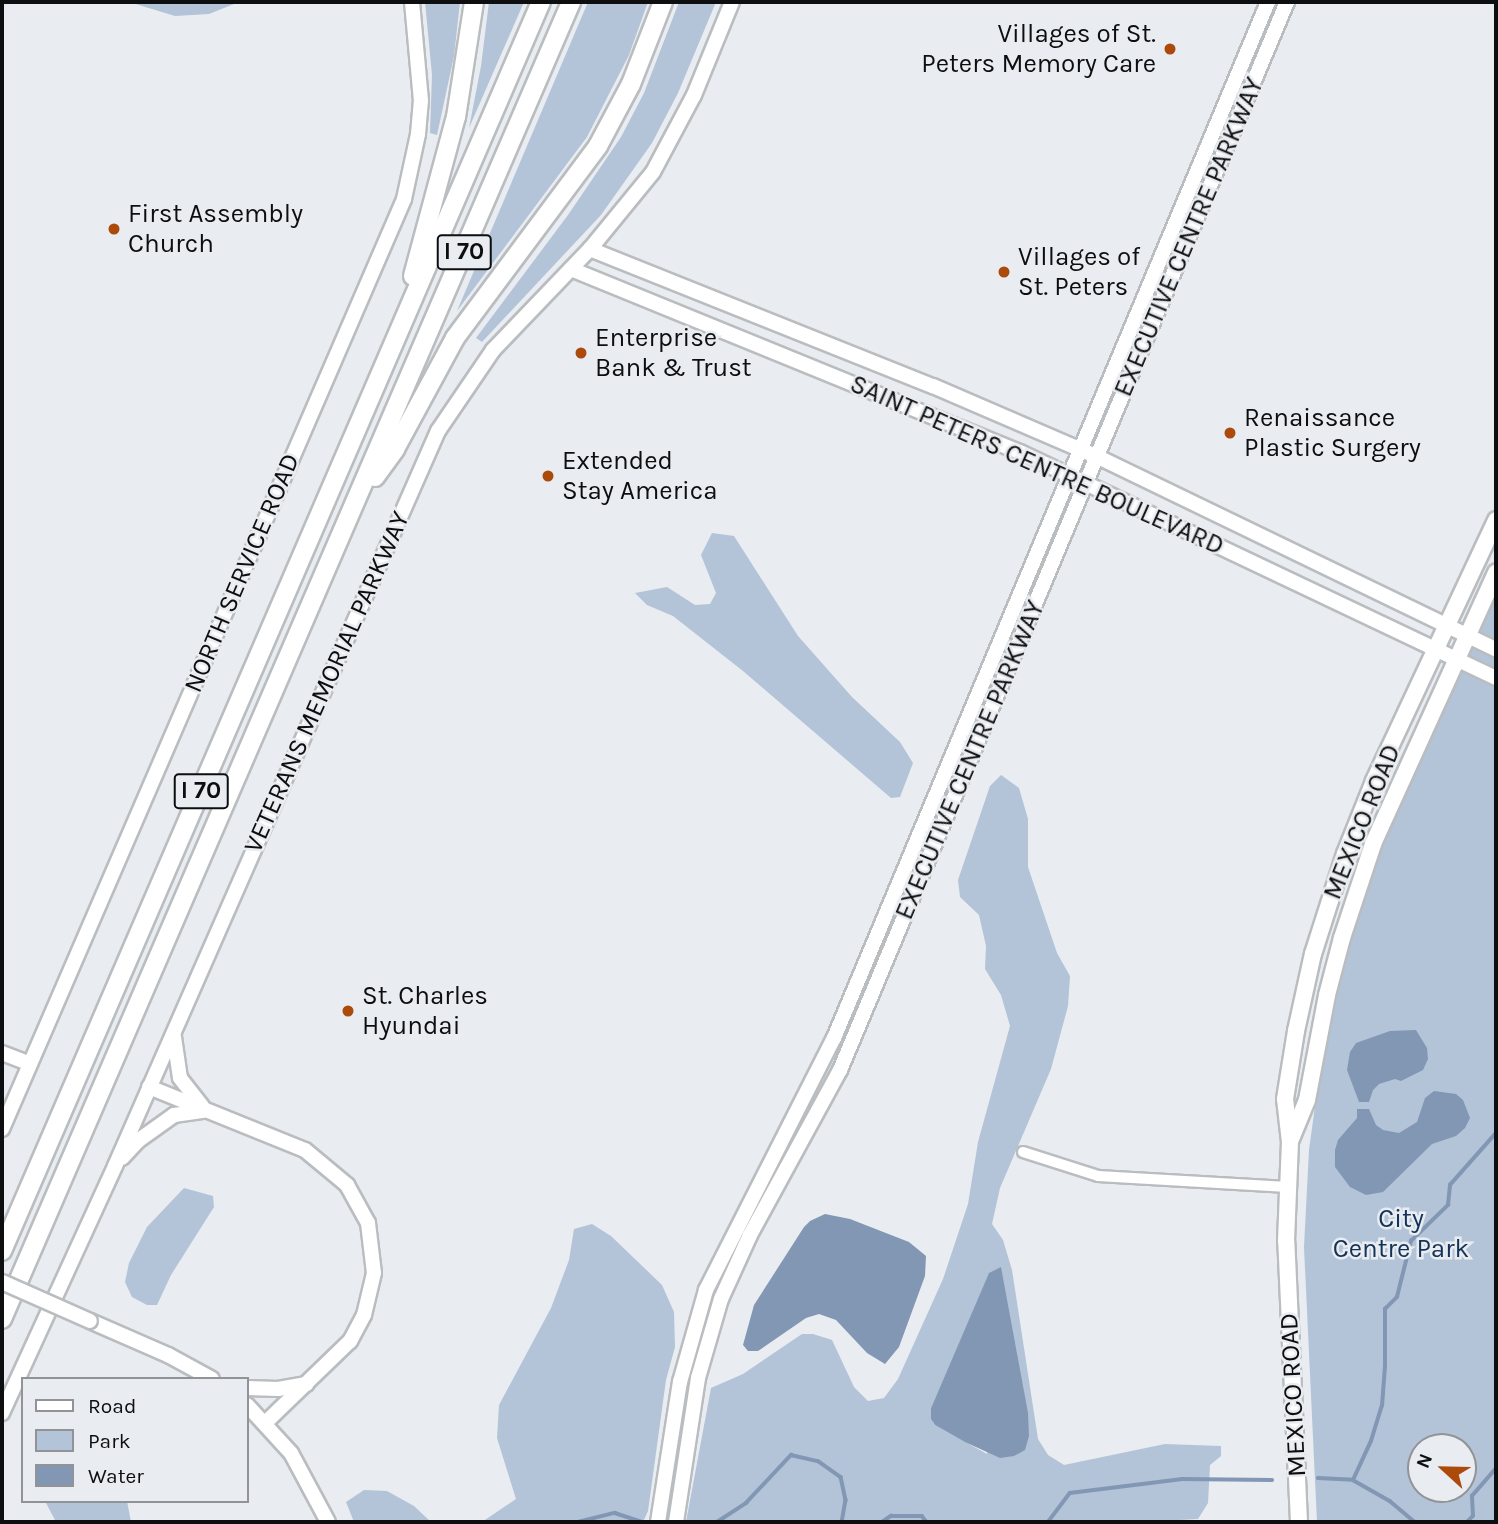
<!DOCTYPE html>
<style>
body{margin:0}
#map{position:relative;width:1498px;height:1524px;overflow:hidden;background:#e9ecf0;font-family:Karla,sans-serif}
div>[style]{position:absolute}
.green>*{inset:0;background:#b3c3d8}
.water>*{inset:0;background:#8297b3}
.stream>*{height:3.5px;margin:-1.75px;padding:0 1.75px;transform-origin:1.75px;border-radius:1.75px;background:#8297b3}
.roads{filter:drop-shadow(2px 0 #babdc0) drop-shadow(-2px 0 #babdc0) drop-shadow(0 2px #babdc0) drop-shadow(0 -2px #babdc0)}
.street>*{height:10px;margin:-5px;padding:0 5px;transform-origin:5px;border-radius:5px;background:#fff}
.secondary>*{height:14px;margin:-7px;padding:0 7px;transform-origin:7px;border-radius:7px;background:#fff}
.primary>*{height:16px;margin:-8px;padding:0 8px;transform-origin:8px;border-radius:8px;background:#fff}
.highway>*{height:18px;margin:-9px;padding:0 9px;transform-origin:9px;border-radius:9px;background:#fff}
.bridges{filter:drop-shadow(2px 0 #babdc0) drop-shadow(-2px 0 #babdc0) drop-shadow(0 2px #babdc0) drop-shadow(0 -2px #babdc0)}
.secondary-bridge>*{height:14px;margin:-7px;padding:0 7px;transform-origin:7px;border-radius:7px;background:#fff}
.dots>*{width:19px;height:19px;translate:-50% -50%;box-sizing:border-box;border:4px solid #e9ecf0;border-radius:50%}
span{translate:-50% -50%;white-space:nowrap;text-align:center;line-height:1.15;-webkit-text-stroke:5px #e9ecf0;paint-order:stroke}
.shield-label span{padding:2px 5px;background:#e9ecf0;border:2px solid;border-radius:5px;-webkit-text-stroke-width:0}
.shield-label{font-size:24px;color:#0d0e0f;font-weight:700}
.poi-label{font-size:26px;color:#0d0e0f}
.right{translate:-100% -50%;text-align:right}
.left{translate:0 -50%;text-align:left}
.street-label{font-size:26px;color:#0d0e0f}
.park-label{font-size:26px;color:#133259}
.frame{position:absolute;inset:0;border:4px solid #0d0e0f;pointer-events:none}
.legend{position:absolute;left:21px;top:1377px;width:228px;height:126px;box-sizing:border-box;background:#e9ecf0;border:2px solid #919396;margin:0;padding:9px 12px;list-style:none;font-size:21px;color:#0d0e0f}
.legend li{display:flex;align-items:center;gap:14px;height:35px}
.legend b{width:35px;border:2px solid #919396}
.north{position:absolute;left:1407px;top:1433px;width:70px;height:70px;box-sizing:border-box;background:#e9ecf0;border:2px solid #919396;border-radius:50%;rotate:292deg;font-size:19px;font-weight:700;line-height:28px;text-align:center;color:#0d0e0f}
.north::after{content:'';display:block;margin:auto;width:24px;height:32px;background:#ac4a0c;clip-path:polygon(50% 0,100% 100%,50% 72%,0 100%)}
</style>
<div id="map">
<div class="green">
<div style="clip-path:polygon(129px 2px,239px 2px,209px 14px,175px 16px)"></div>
<div style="clip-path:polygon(425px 2px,460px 2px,454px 56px,437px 135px,430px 133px,432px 75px)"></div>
<div style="clip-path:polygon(489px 2px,524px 2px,469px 128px,481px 66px)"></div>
<div style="clip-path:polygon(588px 2px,648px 2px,629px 55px,587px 137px,457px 311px)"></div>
<div style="clip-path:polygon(679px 2px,716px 2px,678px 93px,652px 143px,601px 215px,482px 342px,476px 338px,568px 215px,621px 137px,644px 93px)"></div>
<div style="clip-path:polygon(712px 533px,734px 536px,798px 636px,852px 697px,900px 742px,913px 763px,900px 797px,891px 798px,743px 671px,673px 616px,647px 605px,635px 593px,667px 587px,695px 605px,710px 604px,716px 593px,701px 555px)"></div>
<div style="clip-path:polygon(evenodd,1496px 592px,1496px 1522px,1317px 1522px,1304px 1247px,1309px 1150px,1319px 1077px,1346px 950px,1381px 843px,1496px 592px,1421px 1447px,1463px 1447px,1463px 1489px,1421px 1489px,1421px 1447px)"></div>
<div style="clip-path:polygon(evenodd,1001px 775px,1019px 788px,1028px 819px,1028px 867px,1057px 953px,1070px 976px,1068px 1006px,1051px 1069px,1000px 1188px,992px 1224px,1003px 1240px,1012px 1270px,1038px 1439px,1048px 1455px,1064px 1465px,1165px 1444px,1221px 1446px,1221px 1456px,1210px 1465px,1208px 1503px,1198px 1519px,1161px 1521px,686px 1522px,711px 1388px,743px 1374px,802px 1334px,813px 1334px,832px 1340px,854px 1387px,868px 1401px,884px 1398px,898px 1379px,943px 1279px,968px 1204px,978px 1142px,1010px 1026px,1001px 995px,985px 969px,986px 946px,979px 915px,960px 897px,958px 880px,990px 786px,1001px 775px,989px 1274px,987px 1454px,935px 1425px,931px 1419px,931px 1408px,989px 1274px)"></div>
<div style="clip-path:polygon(184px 1188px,213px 1196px,214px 1207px,171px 1275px,157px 1305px,147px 1305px,132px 1297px,125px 1282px,129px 1263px,147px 1227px)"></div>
<div style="clip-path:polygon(592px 1224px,611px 1236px,662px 1285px,674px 1312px,675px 1347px,666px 1380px,648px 1511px,643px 1522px,482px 1522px,516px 1499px,497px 1438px,499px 1405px,551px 1308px,569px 1260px,574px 1229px)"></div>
<div style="clip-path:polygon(364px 1490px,387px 1491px,414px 1506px,431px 1522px,354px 1522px,346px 1502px)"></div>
<div style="clip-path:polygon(45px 1501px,127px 1501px,131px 1522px,56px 1522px)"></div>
</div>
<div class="water">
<div style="clip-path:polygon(1416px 1030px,1427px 1048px,1428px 1059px,1423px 1070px,1401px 1081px,1395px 1079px,1379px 1084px,1373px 1090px,1369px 1102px,1359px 1102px,1347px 1070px,1350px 1052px,1356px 1043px,1390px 1031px)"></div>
<div style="clip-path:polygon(1434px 1091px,1456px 1094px,1463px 1100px,1470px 1118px,1465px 1128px,1456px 1136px,1432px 1144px,1383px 1192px,1366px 1195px,1350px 1187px,1335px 1167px,1335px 1150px,1338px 1140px,1357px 1118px,1357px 1109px,1369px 1109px,1376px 1125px,1383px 1130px,1399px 1133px,1417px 1122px,1425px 1098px)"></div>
<div style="clip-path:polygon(825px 1214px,850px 1219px,909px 1242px,926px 1256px,925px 1276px,899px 1347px,885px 1364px,867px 1353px,836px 1320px,819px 1314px,806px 1318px,758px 1351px,748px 1351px,743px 1345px,754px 1305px,804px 1227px,810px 1221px)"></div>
<div style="clip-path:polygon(1001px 1267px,1028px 1413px,1029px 1436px,1025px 1450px,1014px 1456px,1000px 1458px,965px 1442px,935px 1425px,931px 1419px,931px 1408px,989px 1273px)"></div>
</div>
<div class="stream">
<div style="left:1318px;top:1478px;width:35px;rotate:3deg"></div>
<div style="left:1353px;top:1480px;width:43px;rotate:29.6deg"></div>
<div style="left:1390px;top:1501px;width:33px;rotate:40deg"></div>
<div style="left:1353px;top:1480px;width:43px;rotate:-65.2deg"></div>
<div style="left:1371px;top:1441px;width:37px;rotate:-73deg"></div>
<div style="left:1382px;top:1406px;width:40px;rotate:-85.7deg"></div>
<div style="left:1385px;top:1366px;width:57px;rotate:-90deg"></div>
<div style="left:1385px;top:1309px;width:17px;rotate:-45deg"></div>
<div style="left:1397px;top:1297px;width:58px;rotate:-76deg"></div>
<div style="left:1411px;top:1241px;width:52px;rotate:-44.2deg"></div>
<div style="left:1448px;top:1205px;width:20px;rotate:-84deg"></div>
<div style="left:1450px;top:1185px;width:69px;rotate:-48.5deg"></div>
<div style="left:578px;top:1522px;width:38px;rotate:-14deg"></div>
<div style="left:615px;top:1513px;width:28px;rotate:18deg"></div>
<div style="left:717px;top:1522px;width:35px;rotate:-33deg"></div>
<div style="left:746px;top:1503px;width:66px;rotate:-46.8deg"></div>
<div style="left:791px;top:1455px;width:28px;rotate:13deg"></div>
<div style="left:818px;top:1461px;width:28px;rotate:35deg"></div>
<div style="left:841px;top:1477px;width:24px;rotate:78deg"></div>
<div style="left:846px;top:1500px;width:22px;rotate:100deg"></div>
<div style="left:882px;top:1522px;width:11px;rotate:-34deg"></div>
<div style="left:891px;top:1516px;width:31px"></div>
<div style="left:922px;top:1516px;width:8px;rotate:50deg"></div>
<div style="left:1048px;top:1522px;width:36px;rotate:-53deg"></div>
<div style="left:1070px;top:1493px;width:113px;rotate:-7.1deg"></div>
<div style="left:1182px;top:1479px;width:90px;rotate:0.6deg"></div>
<div style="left:1467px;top:1522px;width:8px;rotate:-45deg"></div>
<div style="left:1473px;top:1516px;width:20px;rotate:-93deg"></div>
<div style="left:1472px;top:1496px;width:37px;rotate:-49deg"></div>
</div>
<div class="roads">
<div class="street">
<div style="left:1023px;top:1152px;width:79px;rotate:17.7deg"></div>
<div style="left:1098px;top:1176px;width:190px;rotate:3.3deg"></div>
</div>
<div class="secondary">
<div style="left:590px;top:249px;width:369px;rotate:21.8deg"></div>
<div style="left:933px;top:386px;width:180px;rotate:23.3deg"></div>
<div style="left:1098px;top:457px;width:442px;rotate:25.8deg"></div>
<div style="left:571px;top:269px;width:485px;rotate:22.2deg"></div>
<div style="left:1020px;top:452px;width:527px;rotate:25.4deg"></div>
<div style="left:174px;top:1037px;width:41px;rotate:81.7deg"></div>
<div style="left:180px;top:1078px;width:36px;rotate:52deg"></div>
<div style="left:2px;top:1053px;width:30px;rotate:21deg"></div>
<div style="left:149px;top:1087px;width:168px;rotate:22deg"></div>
<div style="left:305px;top:1150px;width:55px;rotate:39.8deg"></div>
<div style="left:347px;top:1185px;width:43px;rotate:61.1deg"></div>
<div style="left:368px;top:1223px;width:50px;rotate:83.2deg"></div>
<div style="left:374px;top:1273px;width:43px;rotate:103.4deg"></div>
<div style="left:364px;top:1315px;width:30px;rotate:118deg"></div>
<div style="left:350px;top:1341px;width:118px;rotate:136deg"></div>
<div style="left:2px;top:1129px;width:1013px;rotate:-66.62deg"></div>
<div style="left:404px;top:199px;width:66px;rotate:-77.8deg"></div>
<div style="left:418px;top:134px;width:33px;rotate:-85deg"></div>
<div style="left:421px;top:101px;width:99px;rotate:-95.2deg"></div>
<div style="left:122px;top:1158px;width:25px;rotate:-47deg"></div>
<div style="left:139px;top:1140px;width:43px;rotate:-35.5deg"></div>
<div style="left:174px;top:1115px;width:30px;rotate:-8deg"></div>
<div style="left:90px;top:1321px;width:85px;rotate:23.6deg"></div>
<div style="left:168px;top:1355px;width:50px;rotate:28.6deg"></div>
<div style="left:247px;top:1388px;width:31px;rotate:2deg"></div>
<div style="left:278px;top:1389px;width:29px;rotate:-10deg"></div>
<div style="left:247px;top:1405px;width:65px;rotate:47.5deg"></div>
<div style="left:291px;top:1453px;width:78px;rotate:61.8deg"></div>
<div style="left:2px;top:1413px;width:272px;rotate:-65.4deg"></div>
<div style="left:115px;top:1166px;width:803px;rotate:-66.28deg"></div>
<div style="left:438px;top:431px;width:98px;rotate:-55.8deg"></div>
<div style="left:493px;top:350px;width:140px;rotate:-46.2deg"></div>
<div style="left:590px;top:249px;width:99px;rotate:-50.7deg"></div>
<div style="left:653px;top:172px;width:87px;rotate:-62deg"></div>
<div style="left:694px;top:95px;width:100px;rotate:-67.8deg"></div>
<div style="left:658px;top:1522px;width:142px;rotate:-81.1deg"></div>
<div style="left:680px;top:1382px;width:96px;rotate:-74.2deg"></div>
<div style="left:706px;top:1290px;width:283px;rotate:-63.1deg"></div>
<div style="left:834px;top:1038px;width:1123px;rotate:-67.27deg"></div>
<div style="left:676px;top:1522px;width:146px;rotate:-81.3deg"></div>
<div style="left:698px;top:1378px;width:82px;rotate:-73.8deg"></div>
<div style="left:721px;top:1299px;width:70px;rotate:-65.6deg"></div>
<div style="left:750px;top:1235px;width:188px;rotate:-61.4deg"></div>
<div style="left:840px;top:1070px;width:1158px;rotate:-67.29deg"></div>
</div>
<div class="primary">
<div style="left:1291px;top:1139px;width:42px;rotate:-67.7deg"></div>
<div style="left:1307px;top:1100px;width:107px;rotate:-79.2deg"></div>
<div style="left:1327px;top:995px;width:59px;rotate:-75.3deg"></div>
<div style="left:1342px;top:938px;width:99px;rotate:-71.7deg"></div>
<div style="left:1373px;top:844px;width:298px;rotate:-65.6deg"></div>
<div style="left:1299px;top:1522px;width:281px;rotate:-92.6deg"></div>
<div style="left:1286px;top:1241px;width:99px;rotate:-87.7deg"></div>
<div style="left:1290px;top:1142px;width:43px;rotate:-96.6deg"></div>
<div style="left:1285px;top:1099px;width:69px;rotate:-80.8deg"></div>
<div style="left:1296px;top:1031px;width:79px;rotate:-77.6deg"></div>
<div style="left:1313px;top:954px;width:105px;rotate:-72.3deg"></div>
<div style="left:1345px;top:854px;width:79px;rotate:-68.3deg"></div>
<div style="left:1374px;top:781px;width:288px;rotate:-64.9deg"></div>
</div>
<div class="highway">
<div style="left:413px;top:276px;width:165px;rotate:-74.9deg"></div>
<div style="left:456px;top:117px;width:116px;rotate:-81.1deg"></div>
<div style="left:375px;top:477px;width:34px;rotate:-54deg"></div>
<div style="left:395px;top:449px;width:126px;rotate:-61.6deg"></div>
<div style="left:455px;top:338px;width:239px;rotate:-53.3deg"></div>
<div style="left:598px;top:146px;width:70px;rotate:-62deg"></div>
<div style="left:631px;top:84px;width:88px;rotate:-68.7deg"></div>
<div style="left:2px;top:1251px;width:1360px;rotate:-66.66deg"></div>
<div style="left:2px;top:1319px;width:1435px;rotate:-66.63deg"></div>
</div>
</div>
<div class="bridges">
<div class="secondary-bridge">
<div style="left:2px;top:1282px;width:96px;rotate:23.9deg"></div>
</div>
</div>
<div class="dots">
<div style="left:1170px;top:49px;background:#ac4a0c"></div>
<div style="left:114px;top:229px;background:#ac4a0c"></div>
<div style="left:1004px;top:272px;background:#ac4a0c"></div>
<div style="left:581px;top:353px;background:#ac4a0c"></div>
<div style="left:1230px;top:433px;background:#ac4a0c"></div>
<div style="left:548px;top:476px;background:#ac4a0c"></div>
<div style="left:348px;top:1011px;background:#ac4a0c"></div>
</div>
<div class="shield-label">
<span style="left:464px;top:252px">I 70</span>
<span style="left:201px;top:791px">I 70</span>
</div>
<div class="poi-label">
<span class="right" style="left:1156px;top:49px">Villages of St.<br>Peters Memory Care</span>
<span class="left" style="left:128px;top:229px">First Assembly<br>Church</span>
<span class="left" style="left:1018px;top:272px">Villages of<br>St. Peters</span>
<span class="left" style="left:595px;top:353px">Enterprise<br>Bank &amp; Trust</span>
<span class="left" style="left:1244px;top:433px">Renaissance<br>Plastic Surgery</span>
<span class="left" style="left:562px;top:476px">Extended<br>Stay America</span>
<span class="left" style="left:362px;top:1011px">St. Charles<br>Hyundai</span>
</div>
<div class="street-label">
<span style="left:1189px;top:237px;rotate:-67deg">EXECUTIVE CENTRE PARKWAY</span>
<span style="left:1037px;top:465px;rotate:24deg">SAINT PETERS CENTRE BOULEVARD</span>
<span style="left:242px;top:573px;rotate:-67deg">NORTH SERVICE ROAD</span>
<span style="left:327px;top:682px;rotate:-66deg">VETERANS MEMORIAL PARKWAY</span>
<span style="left:970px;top:760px;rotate:-67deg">EXECUTIVE CENTRE PARKWAY</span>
<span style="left:1362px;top:822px;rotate:-68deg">MEXICO ROAD</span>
<span style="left:1293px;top:1395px;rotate:-93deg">MEXICO ROAD</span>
</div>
<div class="park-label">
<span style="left:1401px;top:1234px">City<br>Centre Park</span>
</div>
<div class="frame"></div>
<ul class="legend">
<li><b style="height:9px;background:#fff"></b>Road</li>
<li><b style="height:19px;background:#b3c3d8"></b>Park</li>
<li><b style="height:19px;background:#8297b3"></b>Water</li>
</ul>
<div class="north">N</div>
</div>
